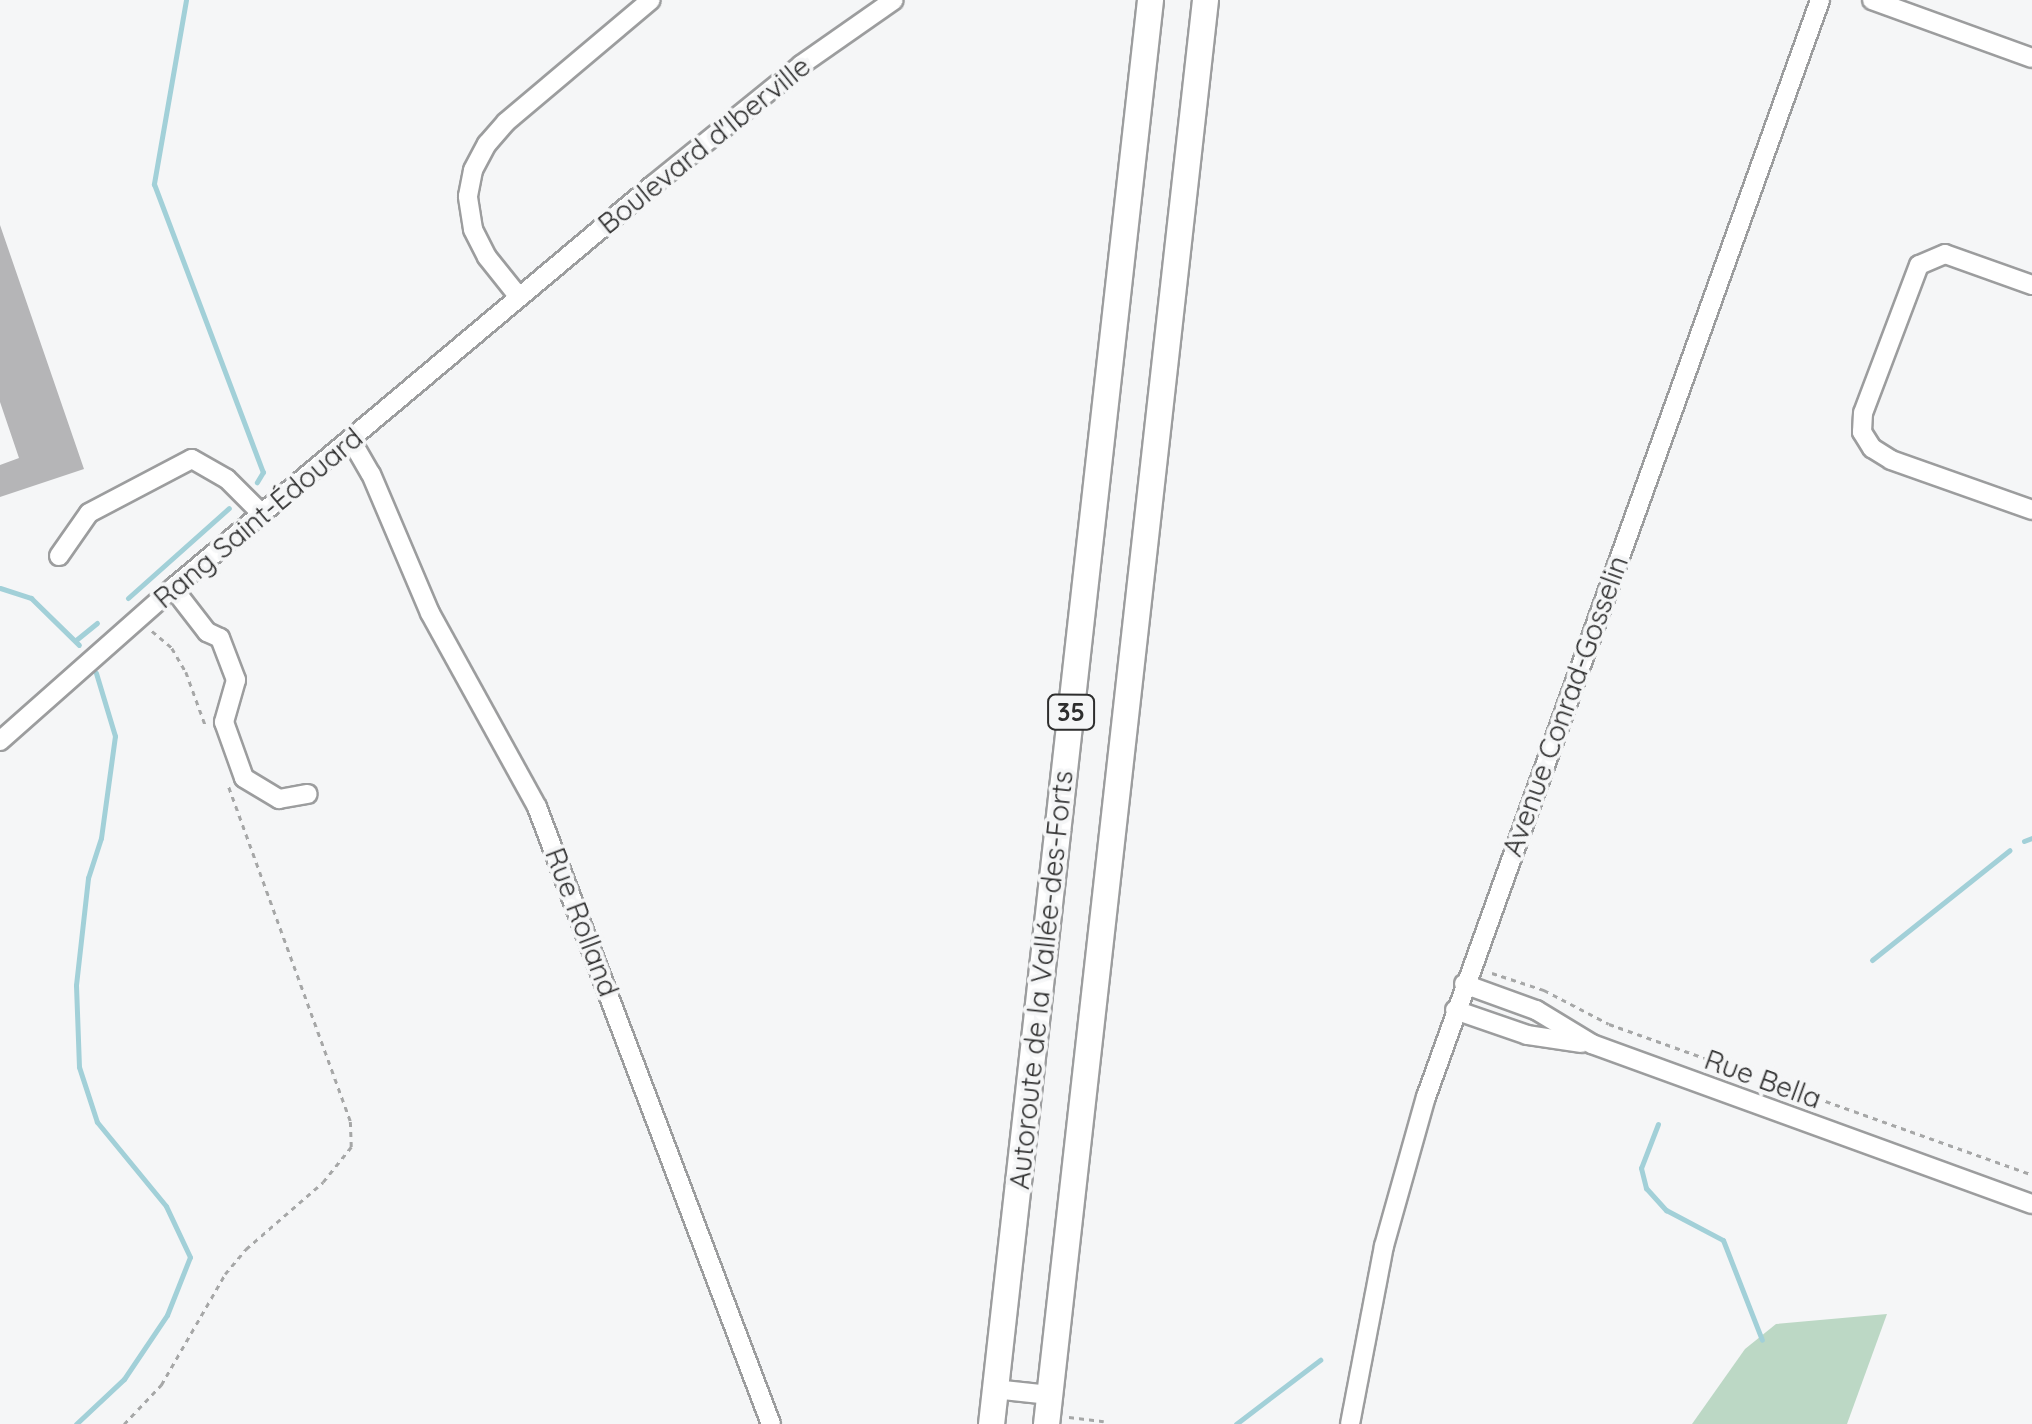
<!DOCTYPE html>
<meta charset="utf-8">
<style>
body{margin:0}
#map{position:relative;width:2032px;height:1424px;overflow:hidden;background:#f5f6f7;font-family:Quicksand,sans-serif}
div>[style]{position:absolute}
.green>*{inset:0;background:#bcd8c5}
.stream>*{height:5px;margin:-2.5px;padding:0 2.5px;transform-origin:2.5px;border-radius:2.5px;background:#a2d0d8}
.building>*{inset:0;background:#b5b5b7}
.path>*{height:2.5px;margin-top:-1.25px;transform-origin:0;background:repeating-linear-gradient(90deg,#a6a7a7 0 5px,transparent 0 10px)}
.roads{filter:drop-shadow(2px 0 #9c9d9e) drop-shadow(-2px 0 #9c9d9e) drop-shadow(0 2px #9c9d9e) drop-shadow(0 -2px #9c9d9e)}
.minor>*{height:18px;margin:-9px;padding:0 9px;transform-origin:9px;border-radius:9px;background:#fff}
.highway>*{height:25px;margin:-12.5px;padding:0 12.5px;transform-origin:12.5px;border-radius:12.5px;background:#fff}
span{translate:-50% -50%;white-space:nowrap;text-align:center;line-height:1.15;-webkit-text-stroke:8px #f5f6f7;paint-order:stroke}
.shield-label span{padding:2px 8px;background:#f5f6f7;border:2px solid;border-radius:8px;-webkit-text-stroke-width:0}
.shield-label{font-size:25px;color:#2e2e2e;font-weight:700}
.street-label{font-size:28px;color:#2e2e2e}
</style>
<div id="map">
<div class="green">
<div style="clip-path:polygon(1887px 1314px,1847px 1424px,1692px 1424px,1745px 1349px,1776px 1324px)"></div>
</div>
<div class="stream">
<div style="left:186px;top:0;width:187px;rotate:99.9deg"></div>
<div style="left:154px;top:184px;width:308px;rotate:69.3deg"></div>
<div style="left:263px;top:472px;width:12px;rotate:121deg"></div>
<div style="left:0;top:588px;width:33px;rotate:18deg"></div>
<div style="left:31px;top:598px;width:67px;rotate:44.4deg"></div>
<div style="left:128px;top:598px;width:135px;rotate:-41.7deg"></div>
<div style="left:76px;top:640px;width:27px;rotate:-39deg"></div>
<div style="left:2024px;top:841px;width:9px;rotate:-21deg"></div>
<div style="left:1872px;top:960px;width:176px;rotate:-38.6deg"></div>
<div style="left:1658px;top:1124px;width:47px;rotate:111.1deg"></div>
<div style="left:1641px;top:1168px;width:21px;rotate:76deg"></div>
<div style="left:1646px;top:1188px;width:30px;rotate:48deg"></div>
<div style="left:1666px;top:1210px;width:64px;rotate:27.8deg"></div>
<div style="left:1723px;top:1240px;width:107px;rotate:68.7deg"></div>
<div style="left:76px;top:1424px;width:66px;rotate:-43.2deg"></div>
<div style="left:124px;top:1379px;width:77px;rotate:-56.1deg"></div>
<div style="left:167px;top:1315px;width:62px;rotate:-68.4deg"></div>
<div style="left:190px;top:1257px;width:56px;rotate:-115.2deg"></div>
<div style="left:166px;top:1206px;width:109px;rotate:-129.4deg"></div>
<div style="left:97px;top:1122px;width:58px;rotate:-108.1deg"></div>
<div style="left:79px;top:1067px;width:82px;rotate:-92.1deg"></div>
<div style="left:76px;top:985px;width:108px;rotate:-83.6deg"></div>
<div style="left:88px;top:878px;width:42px;rotate:-72deg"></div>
<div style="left:101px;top:838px;width:103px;rotate:-82.2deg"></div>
<div style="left:115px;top:736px;width:66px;rotate:-106.8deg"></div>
<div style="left:1236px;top:1424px;width:106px;rotate:-37.3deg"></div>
</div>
<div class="building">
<div style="clip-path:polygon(0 225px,84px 469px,0 497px,0 465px,19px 458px,0 402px)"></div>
</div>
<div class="path">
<div style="left:152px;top:631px;width:26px;rotate:40deg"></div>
<div style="left:172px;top:648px;width:28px;rotate:60deg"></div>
<div style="left:186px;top:672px;width:59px;rotate:70deg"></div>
<div style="left:1492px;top:973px;width:55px;rotate:18.1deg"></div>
<div style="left:1544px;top:990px;width:73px;rotate:27.6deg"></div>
<div style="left:1609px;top:1024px;width:449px;rotate:19.6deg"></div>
<div style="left:1069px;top:1417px;width:35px;rotate:7deg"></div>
<div style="left:124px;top:1424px;width:54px;rotate:-46.5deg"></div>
<div style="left:161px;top:1385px;width:128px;rotate:-60deg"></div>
<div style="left:225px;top:1274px;width:33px;rotate:-50deg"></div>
<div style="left:246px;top:1249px;width:102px;rotate:-41deg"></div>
<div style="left:323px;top:1182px;width:45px;rotate:-51.3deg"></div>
<div style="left:351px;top:1147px;width:26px;rotate:-92deg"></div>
<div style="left:350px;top:1121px;width:357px;rotate:-110deg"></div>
</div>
<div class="roads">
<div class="minor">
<div style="left:1872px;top:0;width:170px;rotate:19.9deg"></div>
<div style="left:2032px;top:285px;width:92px;rotate:-160.4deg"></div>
<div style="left:1945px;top:254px;width:28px;rotate:157deg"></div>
<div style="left:1919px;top:265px;width:158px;rotate:110.7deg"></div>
<div style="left:1863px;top:413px;width:19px;rotate:93deg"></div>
<div style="left:1862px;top:432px;width:19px;rotate:58deg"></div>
<div style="left:1872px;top:448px;width:22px;rotate:32deg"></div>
<div style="left:1891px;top:460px;width:150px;rotate:19.5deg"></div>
<div style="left:519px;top:297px;width:51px;rotate:-128.7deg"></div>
<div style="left:487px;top:257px;width:31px;rotate:-117deg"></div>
<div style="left:473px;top:229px;width:33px;rotate:-99deg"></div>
<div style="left:468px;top:196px;width:26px;rotate:-79deg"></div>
<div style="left:473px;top:170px;width:30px;rotate:-62deg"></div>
<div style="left:487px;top:144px;width:29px;rotate:-49deg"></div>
<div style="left:506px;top:122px;width:189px;rotate:-40.1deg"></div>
<div style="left:351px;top:440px;width:39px;rotate:60deg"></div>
<div style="left:371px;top:474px;width:151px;rotate:67deg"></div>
<div style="left:430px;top:613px;width:222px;rotate:61.1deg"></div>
<div style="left:537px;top:807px;width:660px;rotate:69.23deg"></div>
<div style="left:59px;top:556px;width:52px;rotate:-55.1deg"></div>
<div style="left:89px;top:513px;width:116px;rotate:-27.7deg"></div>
<div style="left:192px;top:459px;width:40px;rotate:29.7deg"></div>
<div style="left:227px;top:479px;width:49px;rotate:45deg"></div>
<div style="left:173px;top:588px;width:56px;rotate:52.3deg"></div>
<div style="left:207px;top:632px;width:14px;rotate:25deg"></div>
<div style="left:220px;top:638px;width:45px;rotate:69.1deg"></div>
<div style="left:236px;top:680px;width:44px;rotate:105.9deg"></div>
<div style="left:224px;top:722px;width:59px;rotate:70.3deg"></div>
<div style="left:244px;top:778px;width:41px;rotate:31deg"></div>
<div style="left:279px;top:799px;width:29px;rotate:-10deg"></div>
<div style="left:0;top:741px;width:231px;rotate:-41.5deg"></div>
<div style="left:173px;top:588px;width:627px;rotate:-40.02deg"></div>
<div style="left:653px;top:185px;width:191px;rotate:-39deg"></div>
<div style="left:801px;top:65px;width:113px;rotate:-35deg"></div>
<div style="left:1464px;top:984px;width:77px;rotate:19.9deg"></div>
<div style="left:1536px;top:1010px;width:66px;rotate:31.3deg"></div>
<div style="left:1592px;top:1044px;width:468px;rotate:20deg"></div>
<div style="left:1455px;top:1010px;width:76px;rotate:19.1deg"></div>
<div style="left:1527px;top:1035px;width:55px;rotate:8.4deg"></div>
<div style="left:994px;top:1389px;width:56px;rotate:6.1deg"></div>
<div style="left:1350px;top:1424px;width:181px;rotate:-79.2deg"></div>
<div style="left:1384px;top:1246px;width:155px;rotate:-74.3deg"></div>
<div style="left:1426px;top:1097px;width:1166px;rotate:-70.24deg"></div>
</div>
<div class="highway">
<div style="left:991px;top:1424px;width:1433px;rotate:-83.63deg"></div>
<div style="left:1046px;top:1424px;width:1433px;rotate:-83.63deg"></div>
</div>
</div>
<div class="shield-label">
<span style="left:1071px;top:712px">35</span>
</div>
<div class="street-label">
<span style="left:704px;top:145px;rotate:-39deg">Boulevard d'Iberville</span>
<span style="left:258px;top:518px;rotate:-40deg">Rang Saint-Édouard</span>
<span style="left:1565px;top:706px;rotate:-70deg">Avenue Conrad-Gosselin</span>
<span style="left:582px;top:922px;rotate:69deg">Rue Rolland</span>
<span style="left:1041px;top:980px;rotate:-84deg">Autoroute de la Vallée-des-Forts</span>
<span style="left:1763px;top:1079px;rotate:20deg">Rue Bella</span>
</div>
</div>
